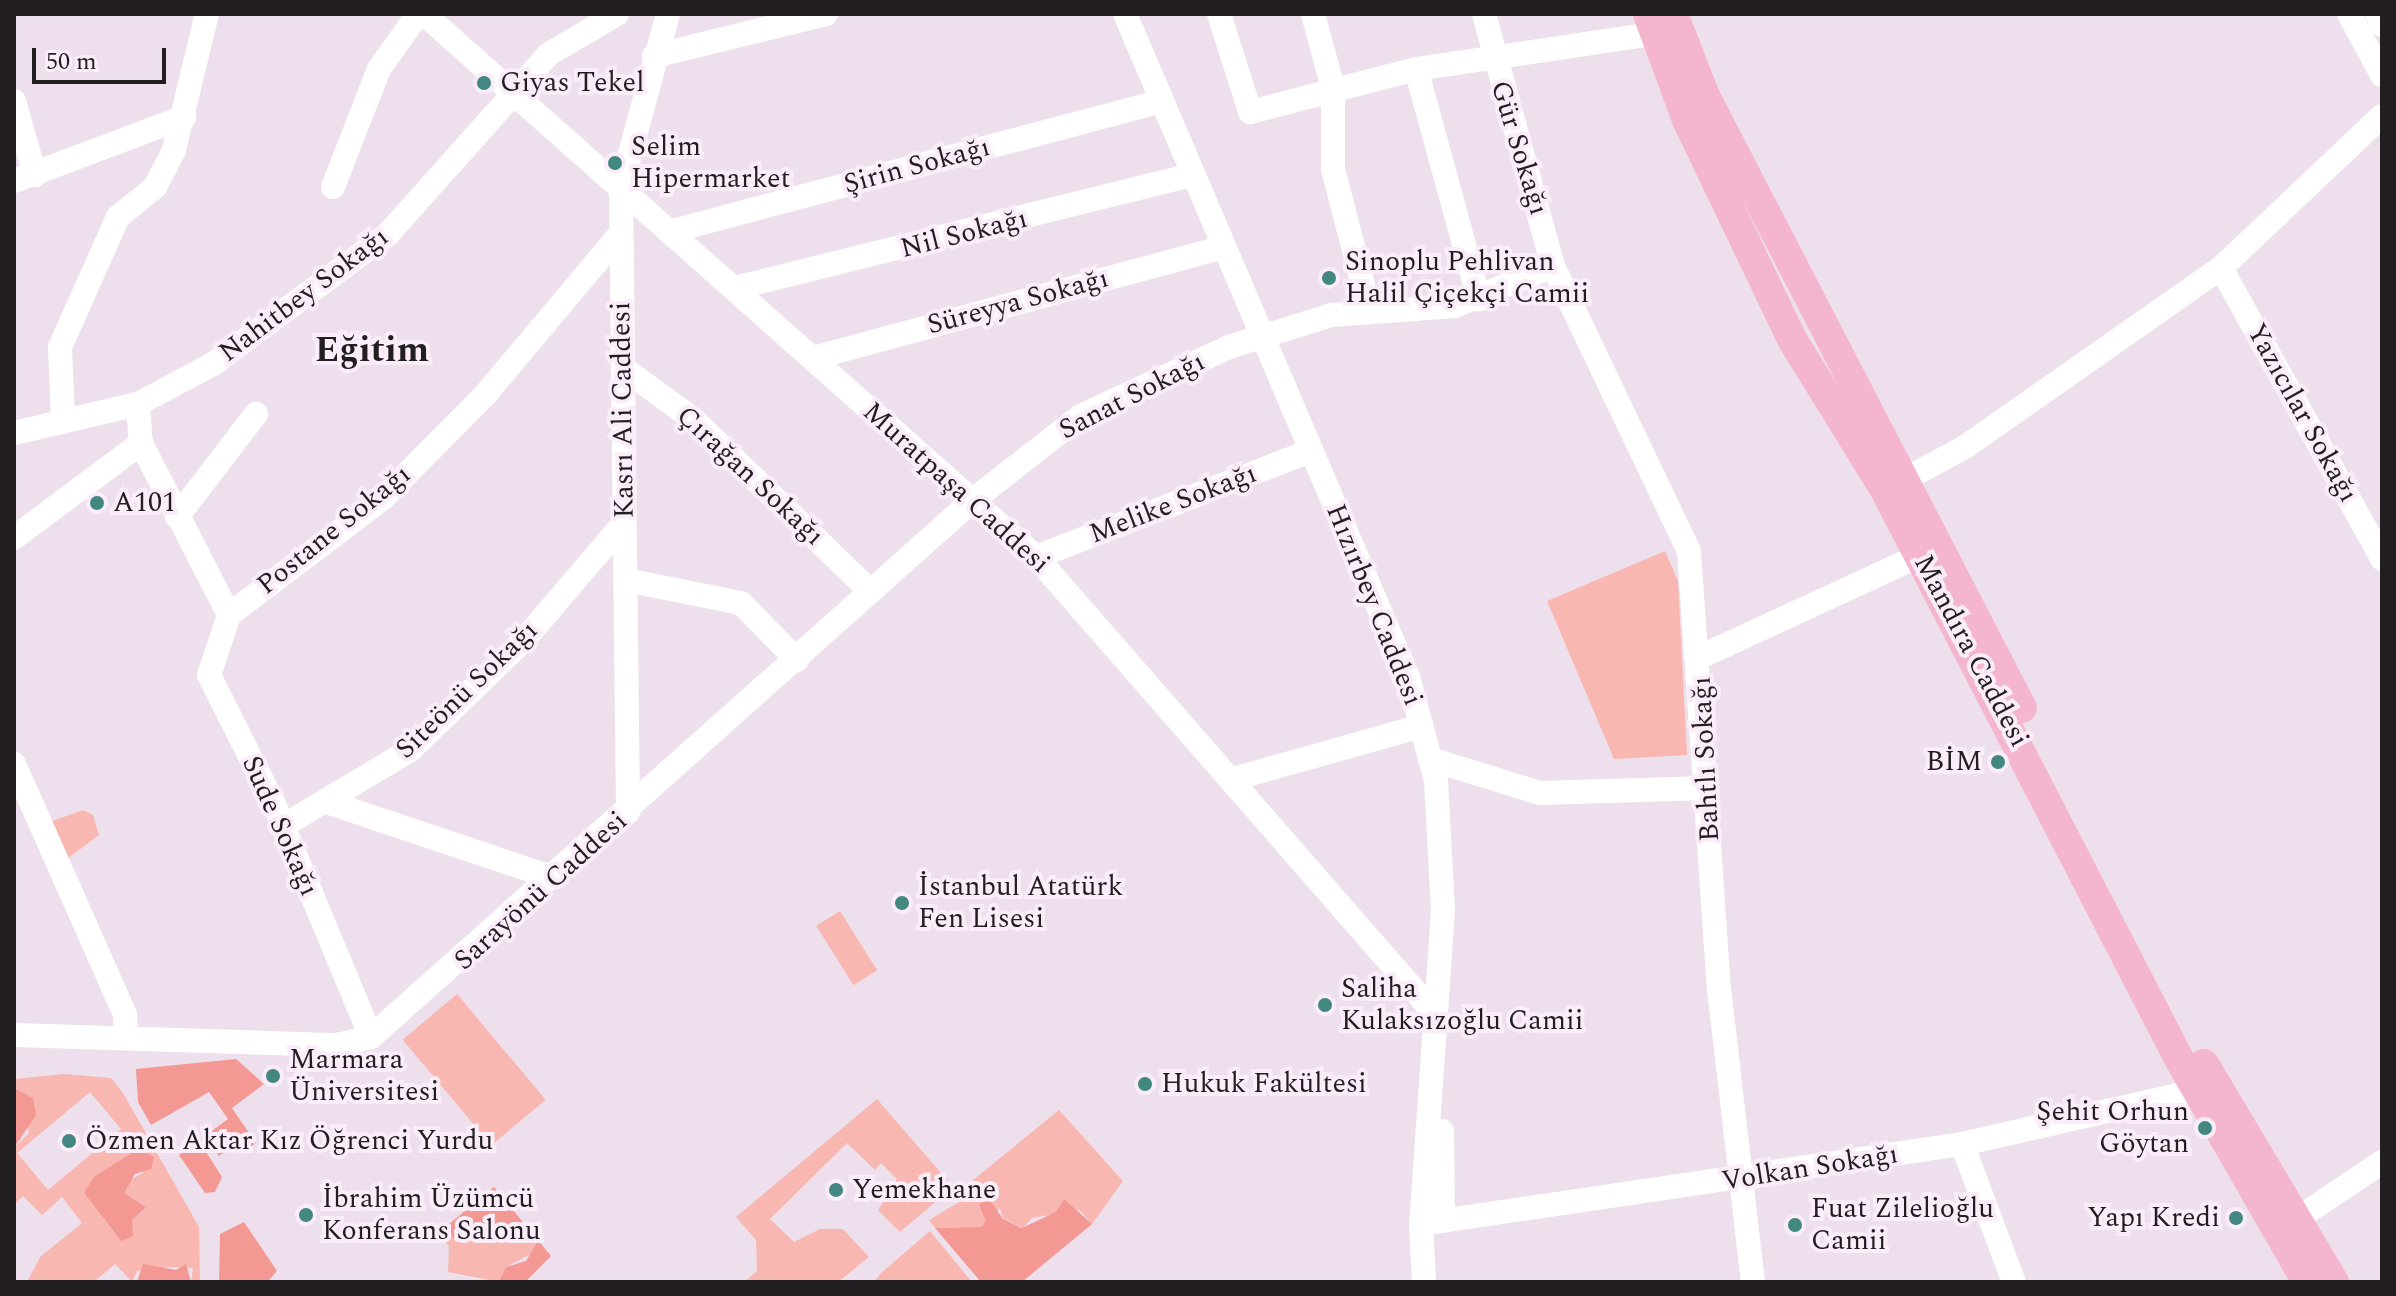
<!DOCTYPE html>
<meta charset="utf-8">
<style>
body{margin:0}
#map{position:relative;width:2396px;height:1296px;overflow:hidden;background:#ede0ec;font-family:Spectral,serif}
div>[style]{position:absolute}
.green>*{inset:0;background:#f9b7b2;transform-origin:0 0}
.forest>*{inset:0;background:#f39892}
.minor>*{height:24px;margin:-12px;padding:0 12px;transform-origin:12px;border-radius:12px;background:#fff}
.major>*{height:30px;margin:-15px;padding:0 15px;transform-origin:15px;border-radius:15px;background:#f4b5ce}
.dots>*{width:22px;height:22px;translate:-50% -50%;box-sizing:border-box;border:4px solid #faedf9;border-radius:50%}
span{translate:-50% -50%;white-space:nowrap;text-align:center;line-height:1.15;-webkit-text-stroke:8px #faedf9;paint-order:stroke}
.poi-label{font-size:28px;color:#211d21}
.left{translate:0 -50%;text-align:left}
.right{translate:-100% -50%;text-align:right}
.street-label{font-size:28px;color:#211d21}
.district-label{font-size:36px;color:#211d21;font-weight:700}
.frame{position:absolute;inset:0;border:16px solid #211d21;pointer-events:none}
.scale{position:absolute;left:32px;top:48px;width:134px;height:36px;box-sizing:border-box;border:4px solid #211d21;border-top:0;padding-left:10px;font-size:24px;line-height:28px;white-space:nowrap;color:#211d21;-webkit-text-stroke:6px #faedf9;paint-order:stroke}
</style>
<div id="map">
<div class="green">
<div style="clip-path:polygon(1665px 551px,1678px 581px,1687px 755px,1614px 759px,1547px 601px)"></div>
<div style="clip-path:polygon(83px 810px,93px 815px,99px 835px,67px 859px,50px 822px)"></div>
<div style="left:840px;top:911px;width:70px;height:28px;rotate:58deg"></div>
<div style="left:457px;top:994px;width:138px;height:71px;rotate:50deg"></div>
<div style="clip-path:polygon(evenodd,64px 1074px,111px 1078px,123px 1093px,199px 1227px,200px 1282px,191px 1282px,193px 1268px,170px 1267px,137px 1271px,132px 1282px,115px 1264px,94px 1282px,27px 1282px,40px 1257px,82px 1223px,62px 1197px,42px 1215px,23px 1196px,14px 1205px,14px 1148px,29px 1133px,14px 1079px,64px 1074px,90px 1092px,121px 1129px,48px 1190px,17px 1153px,90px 1092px,64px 1074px,127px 1156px,144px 1172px,126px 1183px,124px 1193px,146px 1207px,116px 1235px,84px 1193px,127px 1156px)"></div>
<div style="clip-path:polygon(877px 1099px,953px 1187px,900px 1232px,878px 1210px,897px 1179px,881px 1163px,875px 1170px,847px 1143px,770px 1219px,794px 1242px,820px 1229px,843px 1229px,869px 1257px,838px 1282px,744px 1282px,757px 1271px,756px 1240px,736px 1217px)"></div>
<div style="clip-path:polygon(1059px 1110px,1123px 1181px,1092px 1224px,1079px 1210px,1032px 1218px,1023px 1228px,1003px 1218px,1000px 1208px,981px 1227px,935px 1228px,929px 1220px,981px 1189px,967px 1185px)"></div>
<div style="clip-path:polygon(490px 1227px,539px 1241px,534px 1252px,506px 1267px,499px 1282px,448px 1272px,449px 1246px,437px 1234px,461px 1240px)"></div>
<div style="clip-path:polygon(930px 1231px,972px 1282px,874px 1282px,881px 1273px)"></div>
</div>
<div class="forest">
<div style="clip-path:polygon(236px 1059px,264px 1084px,232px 1108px,256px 1143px,246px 1150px,239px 1141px,219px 1156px,210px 1142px,203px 1147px,222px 1177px,215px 1192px,205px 1193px,179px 1155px,228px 1119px,209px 1092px,151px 1125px,138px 1102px,136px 1069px)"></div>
<div style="clip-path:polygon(14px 1088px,33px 1098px,36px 1115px,14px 1148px)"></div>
<div style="clip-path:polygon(138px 1149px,154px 1157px,151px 1169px,135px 1174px,124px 1193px,146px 1207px,132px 1220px,133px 1236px,121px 1241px,84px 1193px,94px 1177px)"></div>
<div style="clip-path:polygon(494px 1187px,551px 1256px,525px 1282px,499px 1282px,506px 1267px,526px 1261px,538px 1241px,490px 1227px,461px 1240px,437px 1234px)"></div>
<div style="clip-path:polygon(988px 1197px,1003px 1219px,1022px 1228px,1056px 1212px,1064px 1199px,1092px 1224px,1022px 1282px,981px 1282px,935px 1228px,981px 1227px,986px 1221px,979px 1205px)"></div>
<div style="clip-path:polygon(244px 1222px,277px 1271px,267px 1282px,219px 1282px,220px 1234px)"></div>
<div style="clip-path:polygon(143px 1264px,176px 1270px,186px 1264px,191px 1282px,137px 1282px)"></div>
</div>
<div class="minor">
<div style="left:424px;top:14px;width:818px;rotate:41.58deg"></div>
<div style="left:1036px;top:557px;width:607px;rotate:48.88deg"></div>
<div style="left:1125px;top:14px;width:721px;rotate:66.88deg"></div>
<div style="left:1408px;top:677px;width:108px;rotate:74.9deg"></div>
<div style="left:1436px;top:781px;width:130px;rotate:86.9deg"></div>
<div style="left:1443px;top:911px;width:314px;rotate:94deg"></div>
<div style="left:1421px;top:1224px;width:58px;rotate:87deg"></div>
<div style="left:1219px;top:14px;width:103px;rotate:72.4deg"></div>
<div style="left:1250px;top:112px;width:171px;rotate:-14.5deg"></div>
<div style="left:1416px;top:69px;width:240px;rotate:-8.4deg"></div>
<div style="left:1313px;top:14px;width:77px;rotate:74.9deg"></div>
<div style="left:1333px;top:88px;width:81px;rotate:90deg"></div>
<div style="left:1333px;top:169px;width:148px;rotate:75.5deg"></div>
<div style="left:1484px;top:14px;width:261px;rotate:74.7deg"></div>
<div style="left:1553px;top:266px;width:316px;rotate:64.5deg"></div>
<div style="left:1689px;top:551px;width:430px;rotate:86.1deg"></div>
<div style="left:1718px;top:980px;width:304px;rotate:83.4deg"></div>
<div style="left:2349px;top:14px;width:69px;rotate:61.6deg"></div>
<div style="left:2377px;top:14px;width:12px;rotate:66deg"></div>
<div style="left:654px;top:56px;width:177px;rotate:-13.7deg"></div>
<div style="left:1416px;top:69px;width:239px;rotate:74.7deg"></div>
<div style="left:14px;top:101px;width:77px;rotate:74.2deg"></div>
<div style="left:14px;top:181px;width:182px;rotate:-20.6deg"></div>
<div style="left:333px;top:187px;width:127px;rotate:-68.7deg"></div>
<div style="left:379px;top:69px;width:67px;rotate:-54.7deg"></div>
<div style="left:672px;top:231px;width:507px;rotate:-14.86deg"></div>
<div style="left:2221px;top:268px;width:333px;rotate:61deg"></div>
<div style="left:735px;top:288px;width:471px;rotate:-13.9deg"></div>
<div style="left:813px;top:358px;width:425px;rotate:-15.1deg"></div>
<div style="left:623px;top:368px;width:87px;rotate:36.1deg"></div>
<div style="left:693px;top:419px;width:248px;rotate:44.2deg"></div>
<div style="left:138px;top:404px;width:39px;rotate:86deg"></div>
<div style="left:141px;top:443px;width:193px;rotate:62.9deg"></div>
<div style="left:63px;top:422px;width:75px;rotate:-92.3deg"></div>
<div style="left:60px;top:347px;width:142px;rotate:-66deg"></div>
<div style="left:118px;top:217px;width:48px;rotate:-39deg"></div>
<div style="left:155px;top:187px;width:42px;rotate:-62.8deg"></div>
<div style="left:174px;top:150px;width:140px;rotate:-76.4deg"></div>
<div style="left:14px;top:433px;width:127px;rotate:-13.2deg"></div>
<div style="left:138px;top:404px;width:85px;rotate:-28.1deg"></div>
<div style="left:213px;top:364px;width:218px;rotate:-36.6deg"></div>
<div style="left:388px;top:234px;width:241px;rotate:-48.2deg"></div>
<div style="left:549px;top:54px;width:79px;rotate:-30.5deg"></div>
<div style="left:1891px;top:487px;width:84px;rotate:-28.4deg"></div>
<div style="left:1965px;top:447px;width:312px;rotate:-35deg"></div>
<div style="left:2221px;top:268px;width:221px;rotate:-43.4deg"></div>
<div style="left:177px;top:517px;width:130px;rotate:-52.5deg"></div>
<div style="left:14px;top:538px;width:159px;rotate:-36.8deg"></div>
<div style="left:1036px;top:557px;width:295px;rotate:-21.1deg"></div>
<div style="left:626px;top:580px;width:117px;rotate:11.3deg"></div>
<div style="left:741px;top:603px;width:80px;rotate:45.5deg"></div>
<div style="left:229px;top:615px;width:193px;rotate:-37.2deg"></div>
<div style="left:383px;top:498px;width:145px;rotate:-45.3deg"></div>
<div style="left:485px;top:395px;width:212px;rotate:-50deg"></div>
<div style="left:229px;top:615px;width:63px;rotate:108.4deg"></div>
<div style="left:209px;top:675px;width:144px;rotate:63.3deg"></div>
<div style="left:274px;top:804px;width:252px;rotate:67.4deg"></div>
<div style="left:1700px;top:657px;width:241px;rotate:-24.8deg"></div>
<div style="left:1430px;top:759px;width:115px;rotate:17.2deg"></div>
<div style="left:1540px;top:793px;width:167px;rotate:-1.7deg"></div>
<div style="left:14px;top:764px;width:274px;rotate:66.1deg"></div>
<div style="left:125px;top:1015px;width:19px;rotate:87deg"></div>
<div style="left:1233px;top:779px;width:196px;rotate:-15.7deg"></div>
<div style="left:330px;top:803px;width:236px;rotate:18.5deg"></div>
<div style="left:628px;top:812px;width:625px;rotate:-90.64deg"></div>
<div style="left:621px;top:187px;width:179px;rotate:-74.8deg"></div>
<div style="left:283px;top:826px;width:147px;rotate:-30.8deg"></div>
<div style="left:409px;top:751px;width:160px;rotate:-44deg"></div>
<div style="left:524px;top:640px;width:154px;rotate:-49.5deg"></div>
<div style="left:14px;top:1035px;width:323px;rotate:1.8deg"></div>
<div style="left:337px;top:1045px;width:35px;rotate:-13deg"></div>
<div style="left:371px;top:1037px;width:807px;rotate:-41.73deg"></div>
<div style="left:973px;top:500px;width:137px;rotate:-37.9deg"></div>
<div style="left:1081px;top:416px;width:163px;rotate:-25deg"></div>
<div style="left:1229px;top:347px;width:108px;rotate:-17.3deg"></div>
<div style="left:1332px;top:315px;width:123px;rotate:-4.2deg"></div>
<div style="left:1455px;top:306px;width:106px;rotate:-22.2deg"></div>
<div style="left:1442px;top:1131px;width:90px;rotate:89.4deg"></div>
<div style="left:1962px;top:1144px;width:147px;rotate:69.4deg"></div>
<div style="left:1421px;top:1224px;width:547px;rotate:-8.41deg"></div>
<div style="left:1962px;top:1144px;width:240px;rotate:-12.8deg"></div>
<div style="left:2282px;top:1229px;width:120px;rotate:-33.8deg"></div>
</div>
<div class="major">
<div style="left:1648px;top:14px;width:113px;rotate:69.8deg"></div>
<div style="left:1687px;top:120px;width:245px;rotate:64.4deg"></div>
<div style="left:1793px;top:341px;width:175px;rotate:58.3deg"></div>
<div style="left:1885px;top:490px;width:638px;rotate:62.67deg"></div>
<div style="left:2178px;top:1057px;width:259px;rotate:60.2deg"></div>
<div style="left:1673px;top:14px;width:88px;rotate:68.7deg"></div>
<div style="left:1705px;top:96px;width:689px;rotate:62.62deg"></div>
<div style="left:2204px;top:1064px;width:254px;rotate:59.2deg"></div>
</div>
<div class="dots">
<div style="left:484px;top:83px;background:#438880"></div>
<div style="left:615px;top:163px;background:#438880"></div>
<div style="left:1329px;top:278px;background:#438880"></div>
<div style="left:97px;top:503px;background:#438880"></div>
<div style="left:1998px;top:762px;background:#438880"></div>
<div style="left:902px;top:903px;background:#438880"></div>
<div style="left:1325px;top:1005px;background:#438880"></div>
<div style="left:273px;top:1076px;background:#438880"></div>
<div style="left:1145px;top:1084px;background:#438880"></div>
<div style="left:2205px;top:1128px;background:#438880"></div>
<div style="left:69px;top:1141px;background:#438880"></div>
<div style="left:836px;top:1190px;background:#438880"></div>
<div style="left:306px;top:1215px;background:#438880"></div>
<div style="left:2236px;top:1218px;background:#438880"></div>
<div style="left:1795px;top:1225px;background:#438880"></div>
</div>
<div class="poi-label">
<span class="left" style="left:500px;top:83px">Giyas Tekel</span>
<span class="left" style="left:631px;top:163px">Selim<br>Hipermarket</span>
<span class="left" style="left:1345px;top:278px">Sinoplu Pehlivan<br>Halil Çiçekçi Camii</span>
<span class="left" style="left:113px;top:503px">A101</span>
<span class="right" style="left:1982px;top:762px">BİM</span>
<span class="left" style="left:918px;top:903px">İstanbul Atatürk<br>Fen Lisesi</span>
<span class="left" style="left:1341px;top:1005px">Saliha<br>Kulaksızoğlu Camii</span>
<span class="left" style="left:289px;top:1076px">Marmara<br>Üniversitesi</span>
<span class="left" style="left:1161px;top:1084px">Hukuk Fakültesi</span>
<span class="right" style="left:2189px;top:1128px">Şehit Orhun<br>Göytan</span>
<span class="left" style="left:85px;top:1141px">Özmen Aktar Kız Öğrenci Yurdu</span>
<span class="left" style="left:852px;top:1190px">Yemekhane</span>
<span class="left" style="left:322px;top:1215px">İbrahim Üzümcü<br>Konferans Salonu</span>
<span class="left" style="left:1811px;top:1225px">Fuat Zilelioğlu<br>Camii</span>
<span class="right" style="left:2220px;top:1218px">Yapı Kredi</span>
</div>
<div class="street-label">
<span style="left:1519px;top:148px;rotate:73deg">Gür Sokağı</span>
<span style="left:917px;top:166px;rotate:-15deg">Şirin Sokağı</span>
<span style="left:964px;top:234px;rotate:-14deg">Nil Sokağı</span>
<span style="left:304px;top:295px;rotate:-37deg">Nahitbey Sokağı</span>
<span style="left:1018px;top:302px;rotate:-15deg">Süreyya Sokağı</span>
<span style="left:1132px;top:396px;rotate:-27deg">Sanat Sokağı</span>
<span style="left:623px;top:410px;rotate:-91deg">Kasrı Ali Caddesi</span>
<span style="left:2302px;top:413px;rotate:61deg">Yazıcılar Sokağı</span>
<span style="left:750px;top:476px;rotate:43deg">Çırağan Sokağı</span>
<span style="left:956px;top:488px;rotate:42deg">Muratpaşa Caddesi</span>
<span style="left:1173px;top:504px;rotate:-21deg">Melike Sokağı</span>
<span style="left:334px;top:530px;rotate:-39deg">Postane Sokağı</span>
<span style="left:1374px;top:605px;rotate:68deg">Hızırbey Caddesi</span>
<span style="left:1971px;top:651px;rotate:62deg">Mandıra Caddesi</span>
<span style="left:467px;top:690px;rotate:-44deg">Siteönü Sokağı</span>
<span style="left:1706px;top:759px;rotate:-93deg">Bahtlı Sokağı</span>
<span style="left:280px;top:826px;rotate:66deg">Sude Sokağı</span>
<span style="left:541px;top:891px;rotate:-42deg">Sarayönü Caddesi</span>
<span style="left:1810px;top:1168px;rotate:-9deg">Volkan Sokağı</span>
</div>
<div class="district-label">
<span style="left:372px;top:351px">Eğitim</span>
</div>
<div class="frame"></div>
<div class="scale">50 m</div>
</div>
